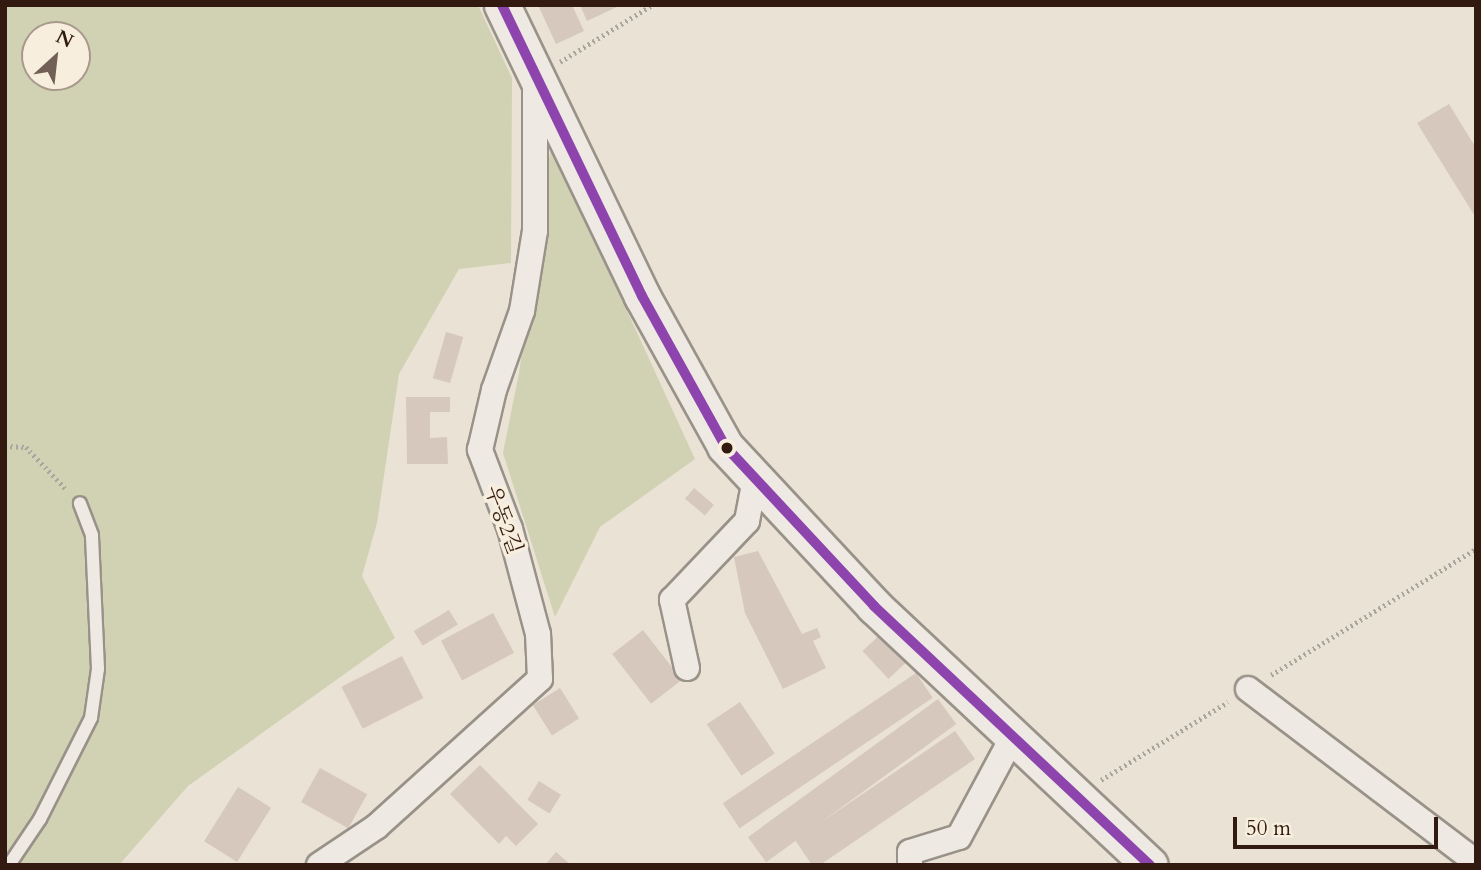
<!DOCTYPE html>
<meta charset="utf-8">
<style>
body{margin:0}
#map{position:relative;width:1481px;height:870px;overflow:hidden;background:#eae2d5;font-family:Cardo,"Noto Serif KR",serif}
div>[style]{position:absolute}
.green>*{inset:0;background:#d0d2b3}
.building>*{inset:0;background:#d6c8bd;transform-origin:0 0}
.path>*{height:4.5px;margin-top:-2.25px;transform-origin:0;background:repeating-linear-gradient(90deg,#aaa59f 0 2px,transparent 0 5.5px)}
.roads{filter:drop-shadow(2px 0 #999289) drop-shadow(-2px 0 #999289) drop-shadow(0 2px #999289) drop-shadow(0 -2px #999289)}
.lane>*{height:12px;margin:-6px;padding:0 6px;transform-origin:6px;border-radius:6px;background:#eeeae3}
.street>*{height:24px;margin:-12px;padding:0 12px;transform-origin:12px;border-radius:12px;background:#eeeae3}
.secondary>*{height:35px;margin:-17.5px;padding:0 17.5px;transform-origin:17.5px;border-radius:17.5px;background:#eeeae3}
.bus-1>*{height:10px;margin:-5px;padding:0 5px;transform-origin:5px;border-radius:5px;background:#8e44ad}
.dots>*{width:19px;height:19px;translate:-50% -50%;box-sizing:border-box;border:4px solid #f7eede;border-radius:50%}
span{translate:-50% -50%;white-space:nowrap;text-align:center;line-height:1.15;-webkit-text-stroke:7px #f7eede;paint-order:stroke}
.street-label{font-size:21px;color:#321a11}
.frame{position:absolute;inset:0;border:7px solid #321a11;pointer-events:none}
.north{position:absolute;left:21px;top:21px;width:70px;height:70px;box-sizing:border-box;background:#f7eede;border:2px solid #a8998c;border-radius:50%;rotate:27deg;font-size:19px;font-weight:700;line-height:28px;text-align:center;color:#321a11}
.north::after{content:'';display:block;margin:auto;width:24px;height:32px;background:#726056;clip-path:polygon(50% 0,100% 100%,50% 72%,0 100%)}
.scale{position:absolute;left:1233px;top:817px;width:205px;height:32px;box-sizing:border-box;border:4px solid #321a11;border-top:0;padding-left:9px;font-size:21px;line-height:24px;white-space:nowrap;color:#321a11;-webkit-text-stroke:5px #f7eede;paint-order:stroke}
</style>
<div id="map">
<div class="green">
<div style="clip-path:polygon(evenodd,5px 5px,478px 5px,512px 78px,511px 263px,459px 269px,399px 374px,377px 523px,362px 576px,395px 638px,188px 786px,119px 865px,5px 865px,5px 5px,35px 35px,77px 35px,77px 77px,35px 77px,35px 35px)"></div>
<div style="clip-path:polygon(551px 145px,695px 459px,600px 527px,555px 617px,503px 453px,519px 373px)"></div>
</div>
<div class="building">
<div style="clip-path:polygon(538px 5px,572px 5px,584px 31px,556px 44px)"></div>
<div style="clip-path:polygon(580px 5px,621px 5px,587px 21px)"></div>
<div style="clip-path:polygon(1449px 104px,1476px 148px,1476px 218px,1417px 123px)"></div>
<div style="left:446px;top:332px;width:18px;height:48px;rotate:16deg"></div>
<div style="clip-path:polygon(406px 397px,450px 397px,450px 412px,430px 412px,430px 438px,447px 437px,448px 464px,407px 464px)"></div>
<div style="left:694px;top:488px;width:26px;height:14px;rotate:40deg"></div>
<div style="clip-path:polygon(758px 551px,802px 634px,817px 628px,821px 637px,813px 641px,826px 668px,783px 689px,745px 613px,734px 557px)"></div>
<div style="left:449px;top:610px;width:17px;height:41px;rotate:59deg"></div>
<div style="left:493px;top:613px;width:45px;height:59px;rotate:62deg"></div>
<div style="left:643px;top:630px;width:63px;height:39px;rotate:52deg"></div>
<div style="left:883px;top:632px;width:38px;height:28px;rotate:47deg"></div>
<div style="left:402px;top:656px;width:47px;height:68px;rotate:63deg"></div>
<div style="left:916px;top:673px;width:30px;height:233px;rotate:56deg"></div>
<div style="left:560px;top:688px;width:36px;height:32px;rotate:58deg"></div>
<div style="left:938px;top:699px;width:31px;height:235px;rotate:54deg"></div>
<div style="left:740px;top:702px;width:62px;height:40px;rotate:56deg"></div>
<div style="clip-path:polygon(955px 731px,975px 759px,820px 865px,812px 865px,795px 840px)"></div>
<div style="clip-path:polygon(480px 765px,538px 824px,516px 846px,506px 836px,499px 844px,450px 794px)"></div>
<div style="left:320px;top:768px;width:54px;height:39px;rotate:29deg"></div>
<div style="left:539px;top:781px;width:26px;height:22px;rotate:32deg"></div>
<div style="left:238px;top:787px;width:39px;height:64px;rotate:32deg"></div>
<div style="clip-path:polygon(556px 852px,571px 865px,545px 865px)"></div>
</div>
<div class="path">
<div style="left:560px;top:62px;width:108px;rotate:-31.8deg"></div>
<div style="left:5px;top:446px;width:21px;rotate:3deg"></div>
<div style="left:26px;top:447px;width:59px;rotate:46.4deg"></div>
<div style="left:1271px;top:675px;width:241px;rotate:-31.6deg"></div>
<div style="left:1101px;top:780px;width:149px;rotate:-31.6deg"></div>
</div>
<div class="roads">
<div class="lane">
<div style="left:9px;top:865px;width:55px;rotate:-56deg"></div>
<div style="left:40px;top:819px;width:113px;rotate:-63.2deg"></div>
<div style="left:91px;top:718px;width:49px;rotate:-81.9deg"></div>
<div style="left:98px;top:669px;width:134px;rotate:-92.6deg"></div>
<div style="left:92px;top:535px;width:34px;rotate:-111deg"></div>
</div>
<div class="street">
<div style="left:687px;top:668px;width:70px;rotate:-102.4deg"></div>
<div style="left:672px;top:600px;width:109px;rotate:-46.5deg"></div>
<div style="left:747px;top:521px;width:43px;rotate:-79.2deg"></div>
<div style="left:1248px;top:689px;width:286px;rotate:37.2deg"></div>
<div style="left:319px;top:865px;width:69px;rotate:-33.7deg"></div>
<div style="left:376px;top:827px;width:221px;rotate:-42.1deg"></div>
<div style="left:540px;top:679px;width:45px;rotate:-92.5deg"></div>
<div style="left:538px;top:634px;width:109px;rotate:-104.9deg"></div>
<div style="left:510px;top:529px;width:85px;rotate:-110.8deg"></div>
<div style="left:480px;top:450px;width:62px;rotate:-76.9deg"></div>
<div style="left:494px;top:390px;width:84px;rotate:-70.5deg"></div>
<div style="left:522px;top:311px;width:81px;rotate:-80.8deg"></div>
<div style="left:535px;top:231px;width:150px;rotate:-90deg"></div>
<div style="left:910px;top:865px;width:13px;rotate:-90deg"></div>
<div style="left:910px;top:852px;width:51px;rotate:-17deg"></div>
<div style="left:959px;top:837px;width:112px;rotate:-61.8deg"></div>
</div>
<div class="secondary">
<div style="left:502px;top:5px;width:323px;rotate:64.3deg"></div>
<div style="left:642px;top:296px;width:171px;rotate:61deg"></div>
<div style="left:725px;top:446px;width:219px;rotate:47deg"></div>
<div style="left:874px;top:606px;width:378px;rotate:43.2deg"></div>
</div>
</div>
<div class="bus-1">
<div style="left:502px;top:5px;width:323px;rotate:64.3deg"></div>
<div style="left:642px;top:296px;width:171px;rotate:61deg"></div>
<div style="left:725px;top:446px;width:219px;rotate:47deg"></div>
<div style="left:874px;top:606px;width:378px;rotate:43.2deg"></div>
</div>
<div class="dots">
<div style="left:727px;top:448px;background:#321a11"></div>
</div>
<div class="street-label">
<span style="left:503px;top:520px;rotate:70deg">우동2길</span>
</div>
<div class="frame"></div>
<div class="north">N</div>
<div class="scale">50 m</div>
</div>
